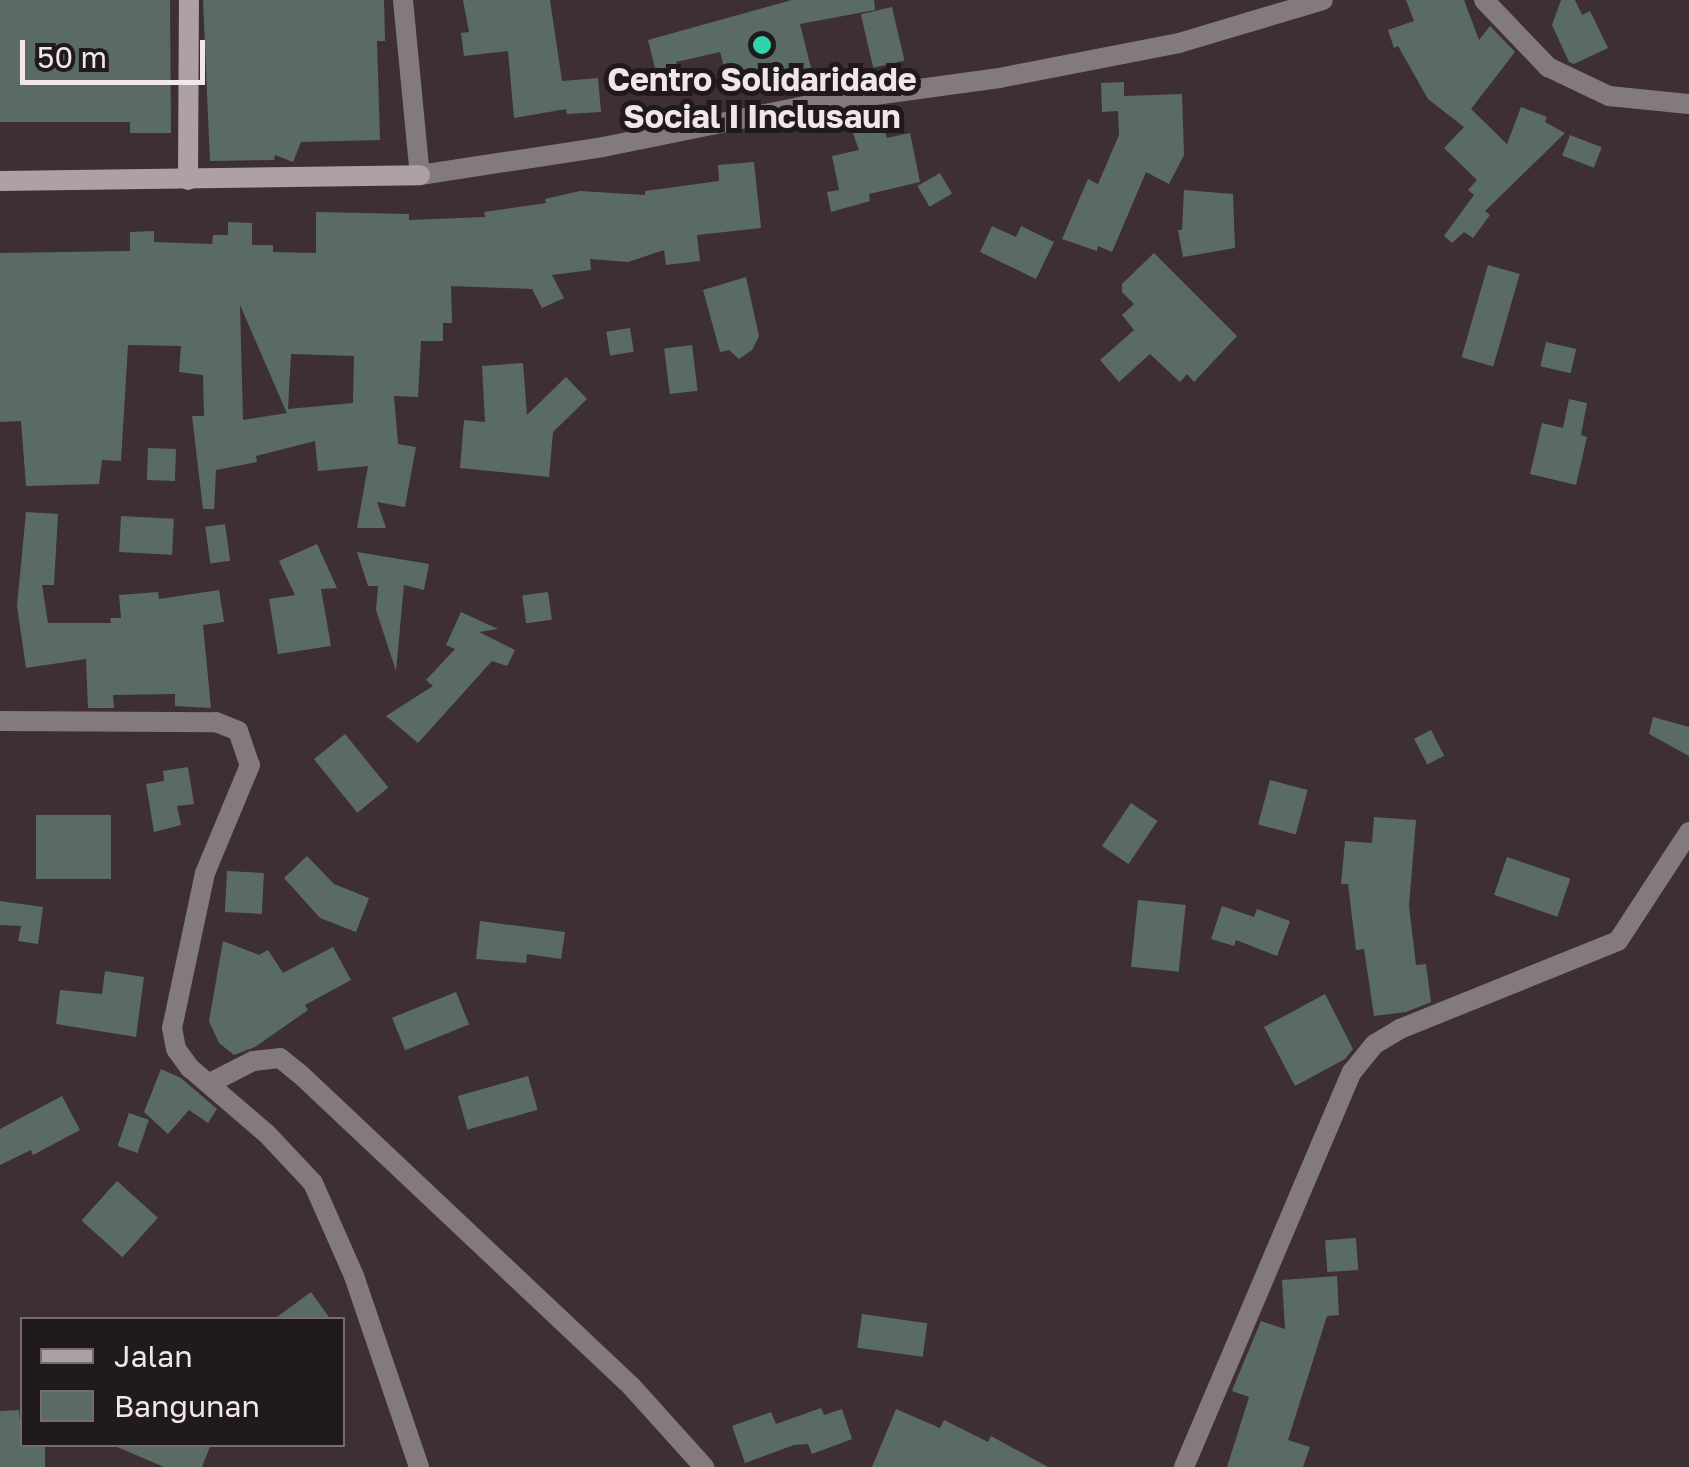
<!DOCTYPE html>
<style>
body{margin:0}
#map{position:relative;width:1689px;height:1467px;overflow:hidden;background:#3e2f34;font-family:"Golos Text",sans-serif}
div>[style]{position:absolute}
.building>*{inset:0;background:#5a6b64;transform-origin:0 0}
.street>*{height:20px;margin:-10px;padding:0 10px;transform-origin:10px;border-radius:10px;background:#827a7c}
.secondary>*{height:20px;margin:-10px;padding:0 10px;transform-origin:10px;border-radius:10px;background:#aea1a4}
.dots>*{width:28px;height:28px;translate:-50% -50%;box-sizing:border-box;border:5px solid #211a1b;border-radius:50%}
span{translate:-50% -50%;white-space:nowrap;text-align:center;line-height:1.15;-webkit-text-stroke:10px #211a1b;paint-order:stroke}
.poi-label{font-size:32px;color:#f1e7e9;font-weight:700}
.legend{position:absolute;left:20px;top:1317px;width:325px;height:130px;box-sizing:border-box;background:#211a1b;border:2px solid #746c6d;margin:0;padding:12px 18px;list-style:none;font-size:30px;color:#f1e7e9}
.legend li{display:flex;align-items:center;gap:20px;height:50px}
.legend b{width:50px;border:2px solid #746c6d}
.scale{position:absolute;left:20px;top:40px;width:185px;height:45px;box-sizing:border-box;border:5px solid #f1e7e9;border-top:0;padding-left:12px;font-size:30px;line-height:35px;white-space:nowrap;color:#f1e7e9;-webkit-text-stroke:8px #211a1b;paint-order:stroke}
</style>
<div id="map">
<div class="building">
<div style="clip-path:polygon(0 0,170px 0,171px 133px,130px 133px,130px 122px,0 122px)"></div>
<div style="clip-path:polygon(203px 0,384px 0,385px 41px,377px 41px,380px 140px,301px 142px,293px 162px,275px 155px,274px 160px,210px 161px)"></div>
<div style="clip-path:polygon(463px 0,550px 0,562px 81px,598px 78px,601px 112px,567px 114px,566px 109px,514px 118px,508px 51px,464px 56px,461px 33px,469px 32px)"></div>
<div style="clip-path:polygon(792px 0,874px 0,875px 10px,800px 24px,812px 72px,731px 93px,720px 52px,676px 62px,678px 71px,657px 76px,648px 40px)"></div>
<div style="clip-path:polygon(1406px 0,1464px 0,1479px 40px,1490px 26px,1515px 52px,1471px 109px,1507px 144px,1521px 107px,1547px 117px,1545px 122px,1565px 133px,1485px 211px,1490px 215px,1473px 238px,1464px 232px,1452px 243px,1444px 236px,1474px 195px,1468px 190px,1477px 180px,1444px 148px,1464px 127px,1428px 99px,1398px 46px,1394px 48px,1388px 30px,1414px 21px)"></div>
<div style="clip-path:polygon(1561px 0,1575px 0,1582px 15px,1590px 11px,1608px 48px,1574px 64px,1569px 62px,1552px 25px)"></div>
<div style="left:892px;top:7px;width:55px;height:32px;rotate:77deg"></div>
<div style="clip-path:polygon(1124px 82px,1124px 96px,1182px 94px,1184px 155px,1169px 184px,1146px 172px,1112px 252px,1098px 246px,1097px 251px,1062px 239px,1088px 179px,1098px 184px,1119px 135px,1118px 111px,1102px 112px,1101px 83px)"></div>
<div style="clip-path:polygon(877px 109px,887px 138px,910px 133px,920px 182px,869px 194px,870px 201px,831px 212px,827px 192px,839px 190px,832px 156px,859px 150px,847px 117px)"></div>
<div style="left:1570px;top:135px;width:34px;height:22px;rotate:21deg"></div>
<div style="clip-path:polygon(evenodd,754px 162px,761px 228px,697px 235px,700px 261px,666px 265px,664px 250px,628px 262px,590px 259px,591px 270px,552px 275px,564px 298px,542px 308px,532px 289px,451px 286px,452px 323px,443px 323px,443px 341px,421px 341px,418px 397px,394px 396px,398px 444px,416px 447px,405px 507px,377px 502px,386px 528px,357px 528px,368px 466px,318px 471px,315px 441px,256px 456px,257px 462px,216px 470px,214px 509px,203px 509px,192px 416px,204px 416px,203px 375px,179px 372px,181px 346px,128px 345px,121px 461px,102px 460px,99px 484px,26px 486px,21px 421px,0 422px,0 253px,130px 251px,130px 232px,154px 231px,154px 242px,212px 244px,213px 235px,228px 235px,228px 222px,252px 223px,252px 245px,273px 245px,273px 252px,316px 253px,316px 212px,409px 214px,409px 220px,485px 217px,484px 212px,546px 203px,545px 199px,580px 191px,645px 195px,645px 191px,719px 181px,718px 165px,754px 162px,240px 305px,285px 409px,287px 413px,243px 420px,240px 305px,754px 162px,291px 354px,354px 356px,353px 403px,288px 409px,291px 354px)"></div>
<div style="left:940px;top:173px;width:24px;height:26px;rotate:60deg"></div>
<div style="clip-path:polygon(1184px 190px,1233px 194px,1235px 248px,1183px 257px,1178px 230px,1182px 230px)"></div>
<div style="clip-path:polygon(992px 226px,1016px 237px,1021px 226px,1054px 242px,1036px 279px,980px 252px)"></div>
<div style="clip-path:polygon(1154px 253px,1237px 336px,1194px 382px,1187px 374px,1180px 382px,1150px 354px,1119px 382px,1100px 360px,1134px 330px,1122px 315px,1134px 304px,1122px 292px,1122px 284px)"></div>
<div style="left:1488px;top:265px;width:33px;height:96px;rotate:16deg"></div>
<div style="clip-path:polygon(746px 277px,759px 336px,752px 350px,739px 359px,729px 350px,720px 352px,703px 290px)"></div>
<div style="left:630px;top:328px;width:24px;height:24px;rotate:81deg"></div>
<div style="left:1546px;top:342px;width:31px;height:25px;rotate:13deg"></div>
<div style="left:692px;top:345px;width:46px;height:28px;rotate:83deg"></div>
<div style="clip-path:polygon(523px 363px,527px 415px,566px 377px,587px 399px,553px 432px,549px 477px,460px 468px,464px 420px,485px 422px,482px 366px)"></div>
<div style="clip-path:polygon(1569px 399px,1587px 403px,1581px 435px,1587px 437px,1576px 485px,1530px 474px,1542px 423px,1563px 428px)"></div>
<div style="left:176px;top:449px;width:32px;height:28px;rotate:92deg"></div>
<div style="clip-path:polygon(26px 512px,58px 514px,54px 585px,42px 585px,48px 623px,111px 623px,110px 618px,121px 618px,119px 595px,158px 592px,159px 599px,219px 590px,224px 622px,203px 625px,211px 708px,175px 706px,175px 694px,113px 695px,114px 708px,88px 708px,86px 659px,26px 668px,17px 606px)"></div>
<div style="left:121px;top:516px;width:53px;height:36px;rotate:3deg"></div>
<div style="left:225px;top:524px;width:37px;height:20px;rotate:82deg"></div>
<div style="clip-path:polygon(317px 544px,337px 588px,321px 589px,331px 646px,278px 654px,269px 599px,295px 595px,279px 561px)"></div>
<div style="clip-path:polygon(357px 552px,429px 564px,424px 590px,404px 585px,396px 671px,376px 610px,378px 586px,368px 586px)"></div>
<div style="left:548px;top:592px;width:28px;height:26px;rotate:82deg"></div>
<div style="clip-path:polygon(461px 612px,498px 629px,479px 632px,515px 650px,507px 666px,492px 661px,418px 743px,386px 716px,433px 686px,426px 680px,455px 649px,446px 645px)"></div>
<div style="clip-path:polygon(1653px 717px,1689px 727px,1689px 756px,1649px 734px)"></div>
<div style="left:1431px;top:730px;width:29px;height:19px;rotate:63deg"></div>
<div style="left:345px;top:734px;width:69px;height:40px;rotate:51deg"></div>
<div style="clip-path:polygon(188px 767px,194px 804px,177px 806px,181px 825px,154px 832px,146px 784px,164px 781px,163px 771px)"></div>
<div style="left:1270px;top:780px;width:39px;height:46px;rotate:15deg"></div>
<div style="left:1131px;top:803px;width:32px;height:52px;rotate:34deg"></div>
<div style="left:36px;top:815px;width:75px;height:64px"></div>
<div style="clip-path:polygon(1374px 817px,1416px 820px,1409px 906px,1416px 965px,1426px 964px,1431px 1002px,1406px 1012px,1374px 1016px,1364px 949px,1356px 950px,1348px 884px,1341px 884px,1345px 841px,1372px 843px)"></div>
<div style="clip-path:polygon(307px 856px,334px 884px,369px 898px,356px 932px,320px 918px,284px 878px)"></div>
<div style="left:1507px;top:857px;width:67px;height:40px;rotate:19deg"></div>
<div style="left:227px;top:871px;width:37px;height:41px;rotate:3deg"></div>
<div style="left:1138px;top:900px;width:48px;height:67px;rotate:6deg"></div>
<div style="clip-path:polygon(0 901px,43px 907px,38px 944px,18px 941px,21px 926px,0 925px)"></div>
<div style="clip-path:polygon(1222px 906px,1254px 917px,1257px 909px,1290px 921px,1277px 956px,1236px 940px,1234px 946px,1211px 939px)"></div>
<div style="clip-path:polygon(480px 921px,565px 932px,561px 959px,527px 954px,526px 963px,476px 959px)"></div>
<div style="clip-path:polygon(223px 941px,259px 955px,268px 950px,283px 973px,333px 947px,351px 980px,305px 1005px,308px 1010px,255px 1047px,234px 1055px,219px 1043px,209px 1021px)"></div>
<div style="clip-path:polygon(105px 971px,144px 977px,136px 1037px,56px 1024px,60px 990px,102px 994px)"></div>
<div style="left:456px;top:992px;width:35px;height:69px;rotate:68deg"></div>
<div style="clip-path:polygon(1325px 994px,1353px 1049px,1345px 1059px,1295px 1086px,1264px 1027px)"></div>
<div style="clip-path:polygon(161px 1069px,181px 1078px,217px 1109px,208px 1123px,189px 1110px,168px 1134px,144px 1112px)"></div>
<div style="left:528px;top:1076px;width:35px;height:73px;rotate:74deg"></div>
<div style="clip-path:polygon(62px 1096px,80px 1130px,33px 1155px,31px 1150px,0 1165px,0 1129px)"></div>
<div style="left:129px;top:1113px;width:21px;height:35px;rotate:19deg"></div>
<div style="left:117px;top:1181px;width:55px;height:53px;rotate:42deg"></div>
<div style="left:1356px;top:1238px;width:32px;height:31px;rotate:86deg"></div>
<div style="clip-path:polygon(1337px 1276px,1339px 1315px,1327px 1316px,1288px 1440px,1310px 1447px,1303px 1467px,1227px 1467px,1249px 1397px,1232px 1391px,1233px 1388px,1261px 1321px,1285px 1329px,1282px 1280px)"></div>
<div style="clip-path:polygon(311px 1292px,331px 1320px,273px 1320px)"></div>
<div style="left:862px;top:1314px;width:66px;height:34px;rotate:8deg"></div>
<div style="clip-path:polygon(821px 1408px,824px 1415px,842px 1409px,852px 1439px,812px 1454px,808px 1444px,794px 1445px,745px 1463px,732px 1426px,771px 1412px,776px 1424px)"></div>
<div style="clip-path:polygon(896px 1409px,940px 1428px,944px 1420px,988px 1442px,991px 1436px,1048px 1467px,872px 1467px)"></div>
<div style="clip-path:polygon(19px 1410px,22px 1444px,45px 1444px,45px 1467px,0 1467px,0 1411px)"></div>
<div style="clip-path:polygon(110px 1444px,211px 1444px,202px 1467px,164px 1467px)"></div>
</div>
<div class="street">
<div style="left:403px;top:0;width:176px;rotate:84.5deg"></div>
<div style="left:420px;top:175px;width:185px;rotate:-8.7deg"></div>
<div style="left:603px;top:147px;width:226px;rotate:-11.5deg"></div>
<div style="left:824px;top:102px;width:177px;rotate:-7.8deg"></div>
<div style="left:999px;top:78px;width:183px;rotate:-11deg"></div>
<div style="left:1179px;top:43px;width:150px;rotate:-16.6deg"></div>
<div style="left:1484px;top:0;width:93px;rotate:46.3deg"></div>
<div style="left:1548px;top:67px;width:68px;rotate:25.4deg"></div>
<div style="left:1609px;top:96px;width:80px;rotate:5.7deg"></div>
<div style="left:0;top:721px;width:216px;rotate:0.3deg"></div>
<div style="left:216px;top:722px;width:24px;rotate:22deg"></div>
<div style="left:238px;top:731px;width:36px;rotate:71deg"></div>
<div style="left:250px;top:765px;width:117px;rotate:112.6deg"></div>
<div style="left:205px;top:873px;width:158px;rotate:102deg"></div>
<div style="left:172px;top:1028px;width:21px;rotate:79deg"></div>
<div style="left:176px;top:1049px;width:24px;rotate:54deg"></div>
<div style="left:190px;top:1068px;width:101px;rotate:40.6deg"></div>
<div style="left:267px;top:1134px;width:67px;rotate:46.8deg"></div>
<div style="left:313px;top:1183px;width:102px;rotate:66.2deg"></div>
<div style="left:354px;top:1276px;width:202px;rotate:71.2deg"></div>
<div style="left:210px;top:1083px;width:48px;rotate:-27.1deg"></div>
<div style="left:253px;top:1061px;width:27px;rotate:-6deg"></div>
<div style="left:280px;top:1058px;width:26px;rotate:39deg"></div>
<div style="left:300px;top:1074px;width:456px;rotate:43.3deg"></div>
<div style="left:632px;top:1387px;width:108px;rotate:48deg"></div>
<div style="left:1184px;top:1467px;width:429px;rotate:-67deg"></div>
<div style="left:1352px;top:1072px;width:36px;rotate:-51deg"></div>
<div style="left:1375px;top:1044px;width:29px;rotate:-31deg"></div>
<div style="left:1400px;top:1029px;width:235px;rotate:-22deg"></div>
<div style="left:1618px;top:941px;width:130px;rotate:-56.9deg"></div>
</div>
<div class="secondary">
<div style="left:188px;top:180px;width:180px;rotate:-89.7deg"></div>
<div style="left:0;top:181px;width:420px;rotate:-0.8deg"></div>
</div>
<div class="dots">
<div style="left:762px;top:45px;background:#2ed4ab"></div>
</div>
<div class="poi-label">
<span style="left:762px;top:98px">Centro Solidaridade<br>Social I Inclusaun</span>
</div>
<ul class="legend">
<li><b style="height:12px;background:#aea1a4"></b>Jalan</li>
<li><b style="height:28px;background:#5a6b64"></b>Bangunan</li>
</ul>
<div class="scale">50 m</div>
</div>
